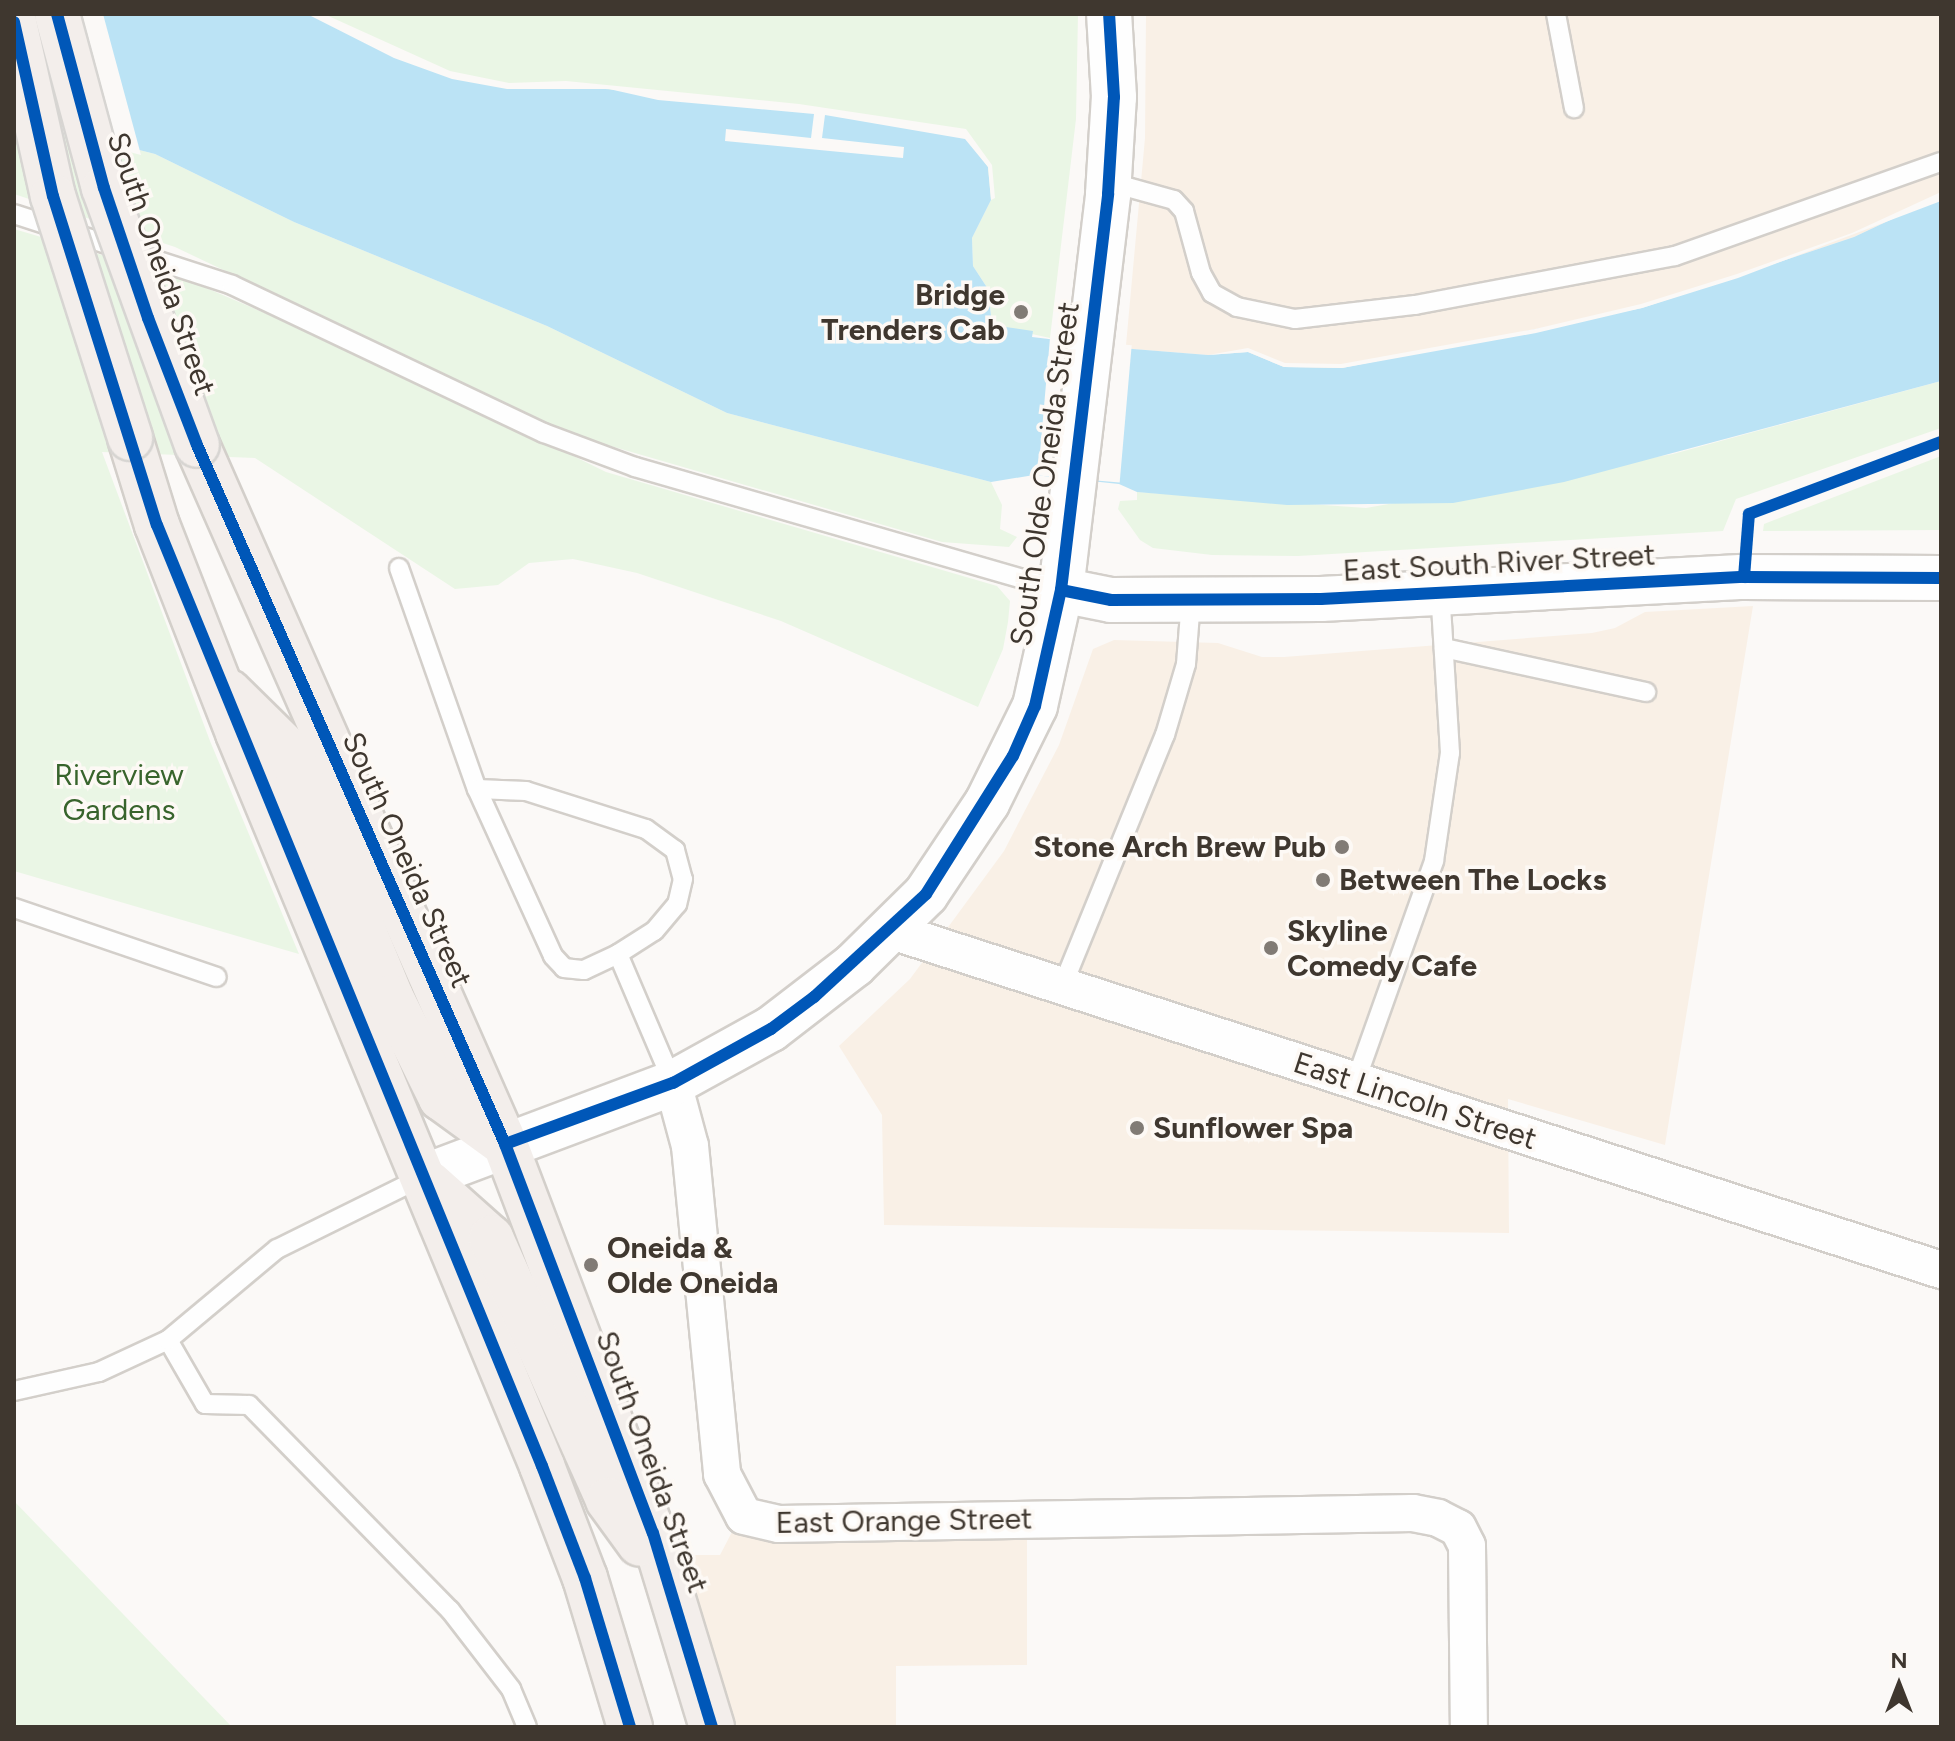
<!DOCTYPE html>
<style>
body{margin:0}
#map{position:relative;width:1955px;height:1741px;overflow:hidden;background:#fbf9f7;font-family:Figtree,sans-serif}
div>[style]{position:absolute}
.built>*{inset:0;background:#f9f0e6}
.green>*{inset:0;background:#eaf6e5}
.water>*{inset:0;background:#bbe3f5}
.pier>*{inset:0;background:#fbf9f7;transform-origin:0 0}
.roads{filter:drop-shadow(2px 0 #d3cfca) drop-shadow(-2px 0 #d3cfca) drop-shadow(0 2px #d3cfca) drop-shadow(0 -2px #d3cfca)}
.service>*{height:18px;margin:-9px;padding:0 9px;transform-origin:9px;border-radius:9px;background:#fefefe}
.minor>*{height:36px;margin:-18px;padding:0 18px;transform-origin:18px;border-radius:18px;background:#fefefe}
.tertiary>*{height:44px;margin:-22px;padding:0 22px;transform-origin:22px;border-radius:22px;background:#fefefe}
.primary>*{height:44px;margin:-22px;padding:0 22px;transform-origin:22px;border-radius:22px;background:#f3eeeb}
.bridges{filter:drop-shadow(2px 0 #d7d5d2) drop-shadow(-2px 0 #d7d5d2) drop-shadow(0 2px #d7d5d2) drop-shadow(0 -2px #d7d5d2)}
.primary-bridge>*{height:44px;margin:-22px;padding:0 22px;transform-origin:22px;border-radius:22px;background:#f3eeeb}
.cycleway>*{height:12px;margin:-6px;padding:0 6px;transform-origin:6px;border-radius:6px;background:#0057b8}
.dots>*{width:22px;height:22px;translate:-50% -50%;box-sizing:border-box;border:4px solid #fdf9f5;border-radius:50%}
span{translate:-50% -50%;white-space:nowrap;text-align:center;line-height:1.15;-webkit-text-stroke:7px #fdf9f5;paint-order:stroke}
.street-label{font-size:30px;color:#3f372f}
.poi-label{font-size:30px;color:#3f372f;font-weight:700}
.right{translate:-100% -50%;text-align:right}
.left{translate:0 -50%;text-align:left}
.park-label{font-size:30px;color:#38642c}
.frame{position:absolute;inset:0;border:16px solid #3f372f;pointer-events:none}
.north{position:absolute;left:1859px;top:1645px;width:80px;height:80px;-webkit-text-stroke:6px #fdf9f5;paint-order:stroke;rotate:0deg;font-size:22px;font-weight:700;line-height:32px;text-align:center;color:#3f372f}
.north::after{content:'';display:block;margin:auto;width:28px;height:36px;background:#3f372f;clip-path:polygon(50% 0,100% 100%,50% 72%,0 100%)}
</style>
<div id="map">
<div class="built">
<div style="clip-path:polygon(1146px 14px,1941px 14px,1941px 196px,1854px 237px,1642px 308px,1342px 368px,1284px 367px,1248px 352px,1208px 355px,1132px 349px,1126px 345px,1145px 138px)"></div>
<div style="clip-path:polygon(1753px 606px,1665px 1145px,1508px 1099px,1509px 1233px,884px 1225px,882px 1115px,839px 1046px,910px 979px,1004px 851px,1059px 745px,1093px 649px,1114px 640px,1218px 643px,1262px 657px,1284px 657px,1592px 633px,1615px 628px,1645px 612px)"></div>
<div style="clip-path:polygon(732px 1532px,770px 1538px,1027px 1535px,1027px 1665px,896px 1666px,896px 1727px,725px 1727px,679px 1555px,720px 1555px)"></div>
</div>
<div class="green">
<div style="clip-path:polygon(316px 14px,1078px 14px,1076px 119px,1050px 338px,992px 325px,988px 289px,973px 266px,972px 238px,991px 200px,449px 75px,366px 42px)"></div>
<div style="clip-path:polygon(14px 118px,155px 154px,294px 222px,547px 326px,727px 413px,991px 482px,1002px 505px,1000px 529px,1017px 537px,1009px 547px,942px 542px,566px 433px,175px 247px,14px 194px)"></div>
<div style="clip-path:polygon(14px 229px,190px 281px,400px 371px,606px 472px,997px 586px,1010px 601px,1008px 622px,1003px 649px,978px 707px,781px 621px,637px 573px,573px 559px,529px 563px,498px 585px,455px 589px,255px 458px,102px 452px,210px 741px,299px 954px,14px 871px)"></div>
<div style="clip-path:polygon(1941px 381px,1941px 428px,1736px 499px,1723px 531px,1298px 556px,1212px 555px,1153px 548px,1140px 540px,1118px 509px,1120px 501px,1137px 500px,1137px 492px,1366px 508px,1673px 454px)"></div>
<div style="clip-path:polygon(1941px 456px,1941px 530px,1763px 531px,1764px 524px)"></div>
<div style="clip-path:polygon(14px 1501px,232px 1727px,14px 1727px)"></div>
</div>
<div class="water">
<div style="clip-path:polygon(14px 14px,316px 14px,366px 42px,449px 75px,509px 87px,565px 85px,798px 108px,965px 133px,988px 167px,991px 200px,972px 238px,973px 266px,988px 289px,992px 325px,1033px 331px,1032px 337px,1133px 349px,1208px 355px,1248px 352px,1284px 367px,1342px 368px,1642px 308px,1854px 237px,1941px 196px,1941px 381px,1564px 482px,1453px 503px,1287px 505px,1137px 492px,1119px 484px,1034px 475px,991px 482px,727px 413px,547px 326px,294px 222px,155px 154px,14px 118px)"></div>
</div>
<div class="pier">
<div style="clip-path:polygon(14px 14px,103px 14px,141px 155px,14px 122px)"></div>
<div style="clip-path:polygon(307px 14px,324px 14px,450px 71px,509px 83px,566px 81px,799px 104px,966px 129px,992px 165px,995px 198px,991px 200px,988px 167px,965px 139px,825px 115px,822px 138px,904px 147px,903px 158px,725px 141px,726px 129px,811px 138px,814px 114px,658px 100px,609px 89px,507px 89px,452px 79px,394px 58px)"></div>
<div style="clip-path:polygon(1941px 192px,1941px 201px,1738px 278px,1642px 308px,1536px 333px,1342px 368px,1284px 367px,1248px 352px,1208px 355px,1248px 348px,1285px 363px,1341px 364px,1535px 329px,1641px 304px,1737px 274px,1852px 233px)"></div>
<div style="left:1050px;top:338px;width:82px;height:138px;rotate:5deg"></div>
</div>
<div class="roads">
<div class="service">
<div style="left:1556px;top:14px;width:96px;rotate:79.2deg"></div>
<div style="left:1109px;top:182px;width:67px;rotate:15.5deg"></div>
<div style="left:1174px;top:200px;width:15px;rotate:48deg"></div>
<div style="left:1184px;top:211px;width:64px;rotate:74.7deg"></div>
<div style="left:1201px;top:273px;width:23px;rotate:61deg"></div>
<div style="left:1212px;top:293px;width:29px;rotate:29deg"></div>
<div style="left:1237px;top:307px;width:59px;rotate:11.7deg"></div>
<div style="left:1295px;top:319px;width:121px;rotate:-6.7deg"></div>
<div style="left:1415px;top:305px;width:265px;rotate:-10.7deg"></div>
<div style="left:1675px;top:256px;width:282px;rotate:-19.5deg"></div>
<div style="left:14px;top:214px;width:229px;rotate:18deg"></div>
<div style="left:232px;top:285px;width:345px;rotate:25.4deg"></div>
<div style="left:544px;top:433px;width:97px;rotate:20.5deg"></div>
<div style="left:635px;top:467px;width:443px;rotate:16.1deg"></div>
<div style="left:399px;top:568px;width:234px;rotate:70.6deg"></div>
<div style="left:477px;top:789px;width:183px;rotate:65.5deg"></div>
<div style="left:553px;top:956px;width:16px;rotate:47deg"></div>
<div style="left:564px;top:968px;width:20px;rotate:6deg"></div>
<div style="left:584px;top:970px;width:38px;rotate:-25deg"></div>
<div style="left:618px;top:954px;width:140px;rotate:66.9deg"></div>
<div style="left:1444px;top:648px;width:207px;rotate:12.3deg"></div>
<div style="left:477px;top:789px;width:49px;rotate:2.3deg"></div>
<div style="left:526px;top:791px;width:126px;rotate:17.6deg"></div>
<div style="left:646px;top:829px;width:36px;rotate:36deg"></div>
<div style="left:675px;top:850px;width:30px;rotate:75deg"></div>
<div style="left:683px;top:879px;width:26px;rotate:103deg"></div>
<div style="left:677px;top:904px;width:35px;rotate:130deg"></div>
<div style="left:654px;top:931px;width:43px;rotate:147.4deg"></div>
<div style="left:14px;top:908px;width:214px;rotate:18.8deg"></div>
<div style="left:1062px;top:987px;width:272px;rotate:-67.8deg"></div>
<div style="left:1165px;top:735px;width:74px;rotate:-73.5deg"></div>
<div style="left:1186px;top:664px;width:64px;rotate:-85.5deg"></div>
<div style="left:1355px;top:1083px;width:236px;rotate:-70.4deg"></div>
<div style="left:1434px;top:861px;width:109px;rotate:-81.6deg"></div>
<div style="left:1450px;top:753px;width:162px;rotate:-93.5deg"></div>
<div style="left:168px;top:1340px;width:74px;rotate:60deg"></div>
<div style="left:205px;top:1404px;width:44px;rotate:1.3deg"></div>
<div style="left:249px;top:1405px;width:287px;rotate:45.6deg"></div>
<div style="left:450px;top:1610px;width:100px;rotate:52.3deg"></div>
<div style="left:511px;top:1689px;width:41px;rotate:67.2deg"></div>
<div style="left:14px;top:1391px;width:87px;rotate:-12.6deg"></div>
<div style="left:99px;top:1372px;width:76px;rotate:-24.9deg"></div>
<div style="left:168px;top:1340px;width:142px;rotate:-39.9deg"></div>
<div style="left:277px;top:1249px;width:163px;rotate:-26.3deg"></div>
</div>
<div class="minor">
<div style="left:889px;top:930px;width:1106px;rotate:17.91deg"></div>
<div style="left:673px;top:1083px;width:65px;rotate:74.9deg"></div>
<div style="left:690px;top:1146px;width:330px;rotate:84.4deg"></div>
<div style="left:722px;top:1474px;width:47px;rotate:62.4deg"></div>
<div style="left:744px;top:1516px;width:36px;rotate:13deg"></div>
<div style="left:779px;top:1524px;width:634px;rotate:-0.99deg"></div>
<div style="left:1413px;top:1513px;width:25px;rotate:11deg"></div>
<div style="left:1438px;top:1518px;width:22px;rotate:27deg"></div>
<div style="left:1458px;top:1528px;width:20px;rotate:63deg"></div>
<div style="left:1467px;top:1546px;width:181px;rotate:89.4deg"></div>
</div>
<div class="tertiary">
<div style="left:1061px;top:590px;width:51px;rotate:11.3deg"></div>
<div style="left:1111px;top:600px;width:210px;rotate:-0.3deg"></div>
<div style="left:1321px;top:599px;width:424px;rotate:-3deg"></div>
<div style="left:1744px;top:577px;width:197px;rotate:0.3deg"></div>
<div style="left:423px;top:1177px;width:267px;rotate:-20.6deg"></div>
<div style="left:673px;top:1083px;width:112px;rotate:-28.9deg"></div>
<div style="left:771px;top:1029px;width:105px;rotate:-37.6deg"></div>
<div style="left:854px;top:965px;width:101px;rotate:-44.6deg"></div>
<div style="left:926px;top:894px;width:110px;rotate:-56.2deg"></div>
<div style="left:987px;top:803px;width:108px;rotate:-63.7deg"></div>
<div style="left:1035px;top:706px;width:119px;rotate:-77.4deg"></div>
<div style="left:1061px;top:590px;width:399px;rotate:-83.2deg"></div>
<div style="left:1108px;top:194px;width:97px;rotate:-86.5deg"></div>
<div style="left:1114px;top:97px;width:83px;rotate:-93.4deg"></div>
</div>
<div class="primary">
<div style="left:130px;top:438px;width:91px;rotate:72.8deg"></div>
<div style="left:157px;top:525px;width:223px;rotate:68.7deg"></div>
<div style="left:238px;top:733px;width:794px;rotate:67.47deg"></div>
<div style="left:542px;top:1466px;width:120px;rotate:69deg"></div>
<div style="left:585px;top:1578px;width:156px;rotate:73.2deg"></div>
<div style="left:197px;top:445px;width:764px;rotate:66.22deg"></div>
<div style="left:505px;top:1144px;width:416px;rotate:69.2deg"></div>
<div style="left:653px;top:1533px;width:203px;rotate:73.1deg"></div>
<div style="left:229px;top:692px;width:86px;rotate:44.5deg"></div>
<div style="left:290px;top:752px;width:265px;rotate:67.6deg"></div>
<div style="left:391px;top:997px;width:113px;rotate:63.7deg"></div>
<div style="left:441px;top:1098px;width:77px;rotate:36deg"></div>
<div style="left:429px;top:1183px;width:83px;rotate:41.6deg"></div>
<div style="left:491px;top:1238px;width:287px;rotate:65.9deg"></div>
<div style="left:608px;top:1500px;width:54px;rotate:54deg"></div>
</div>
</div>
<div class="bridges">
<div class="primary-bridge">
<div style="left:57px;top:14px;width:180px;rotate:74.9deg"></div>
<div style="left:104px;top:188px;width:273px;rotate:70.1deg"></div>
<div style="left:14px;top:22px;width:178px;rotate:77.4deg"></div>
<div style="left:53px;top:196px;width:254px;rotate:72.3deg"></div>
</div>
</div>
<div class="cycleway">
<div style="left:57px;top:14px;width:180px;rotate:74.9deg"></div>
<div style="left:104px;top:188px;width:137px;rotate:71.3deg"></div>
<div style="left:148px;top:318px;width:136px;rotate:68.9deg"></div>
<div style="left:197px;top:445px;width:764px;rotate:66.22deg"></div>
<div style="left:505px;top:1144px;width:416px;rotate:69.2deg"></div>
<div style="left:653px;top:1533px;width:203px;rotate:73.1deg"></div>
<div style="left:14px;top:22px;width:178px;rotate:77.4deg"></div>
<div style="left:53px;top:196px;width:345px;rotate:72.5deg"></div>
<div style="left:157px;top:525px;width:1017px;rotate:67.75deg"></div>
<div style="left:542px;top:1466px;width:120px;rotate:69deg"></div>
<div style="left:585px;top:1578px;width:156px;rotate:73.2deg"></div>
<div style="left:1744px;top:577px;width:63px;rotate:-85.5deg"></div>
<div style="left:1749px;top:514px;width:205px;rotate:-20.6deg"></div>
<div style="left:1061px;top:590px;width:51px;rotate:11.3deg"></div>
<div style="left:1111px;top:600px;width:210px;rotate:-0.3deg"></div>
<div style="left:1321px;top:599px;width:424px;rotate:-3deg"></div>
<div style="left:1744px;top:577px;width:197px;rotate:0.3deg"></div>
<div style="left:505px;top:1144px;width:179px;rotate:-20deg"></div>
<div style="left:673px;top:1083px;width:112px;rotate:-28.9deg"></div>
<div style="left:771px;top:1029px;width:54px;rotate:-36.7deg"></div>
<div style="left:814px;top:997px;width:152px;rotate:-42.6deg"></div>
<div style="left:926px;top:894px;width:163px;rotate:-57.8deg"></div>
<div style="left:1013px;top:756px;width:55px;rotate:-66.3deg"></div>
<div style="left:1035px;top:706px;width:119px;rotate:-77.4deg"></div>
<div style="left:1061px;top:590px;width:399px;rotate:-83.2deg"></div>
<div style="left:1108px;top:194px;width:97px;rotate:-86.5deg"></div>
<div style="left:1114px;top:97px;width:83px;rotate:-93.4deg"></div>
</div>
<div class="dots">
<div style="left:1021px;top:312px;background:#817b75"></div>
<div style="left:1342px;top:847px;background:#817b75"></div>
<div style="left:1323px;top:880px;background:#817b75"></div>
<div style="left:1271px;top:948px;background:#817b75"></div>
<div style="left:1137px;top:1128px;background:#817b75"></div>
<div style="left:591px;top:1265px;background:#817b75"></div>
</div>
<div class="street-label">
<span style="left:161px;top:264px;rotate:71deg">South Oneida Street</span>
<span style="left:1045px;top:474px;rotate:-82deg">South Olde Oneida Street</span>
<span style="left:1499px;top:563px;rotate:-3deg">East South River Street</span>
<span style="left:407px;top:860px;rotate:66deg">South Oneida Street</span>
<span style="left:1415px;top:1101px;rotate:18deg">East Lincoln Street</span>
<span style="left:652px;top:1462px;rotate:70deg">South Oneida Street</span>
<span style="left:904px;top:1521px;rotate:-1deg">East Orange Street</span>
</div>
<div class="poi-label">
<span class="right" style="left:1005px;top:312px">Bridge<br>Trenders Cab</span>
<span class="right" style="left:1326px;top:847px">Stone Arch Brew Pub</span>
<span class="left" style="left:1339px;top:880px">Between The Locks</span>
<span class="left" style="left:1287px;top:948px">Skyline<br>Comedy Cafe</span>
<span class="left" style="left:1153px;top:1128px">Sunflower Spa</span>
<span class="left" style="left:607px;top:1265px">Oneida &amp;<br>Olde Oneida</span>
</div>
<div class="park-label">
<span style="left:119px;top:792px">Riverview<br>Gardens</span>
</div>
<div class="frame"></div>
<div class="north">N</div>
</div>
